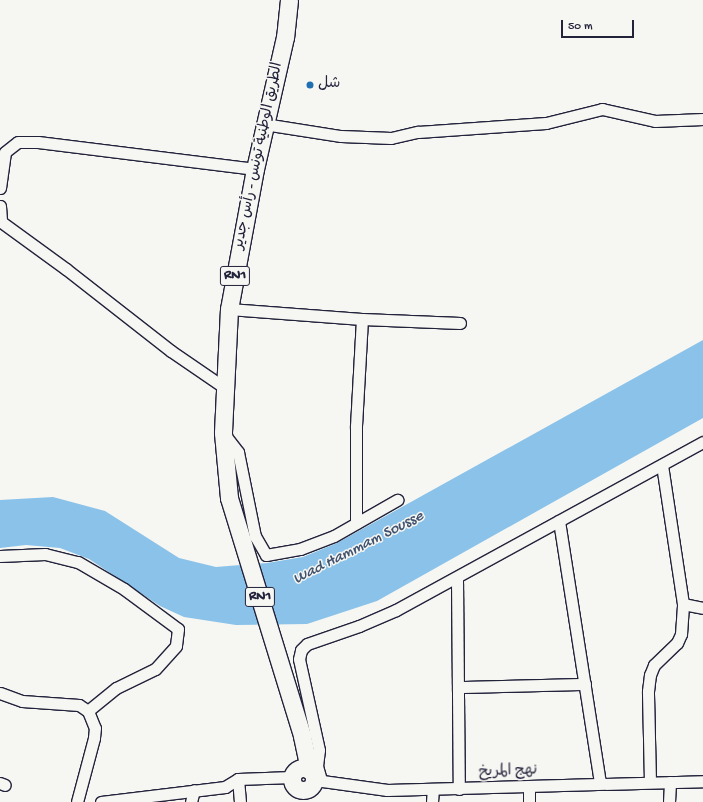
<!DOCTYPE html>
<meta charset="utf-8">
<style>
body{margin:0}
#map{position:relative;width:703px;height:802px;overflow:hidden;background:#f6f6f2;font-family:"Gochi Hand","Playpen Sans Arabic",sans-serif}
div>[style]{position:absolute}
.water>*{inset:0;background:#8ac2e9}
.roads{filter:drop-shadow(1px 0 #22223b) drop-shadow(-1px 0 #22223b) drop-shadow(0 1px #22223b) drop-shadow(0 -1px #22223b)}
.minor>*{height:11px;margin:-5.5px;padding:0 5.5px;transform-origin:5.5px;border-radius:5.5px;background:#f6f6f2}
.primary>*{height:17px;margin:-8.5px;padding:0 8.5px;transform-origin:8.5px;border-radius:8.5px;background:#f6f6f2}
.primary>.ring{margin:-8.5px;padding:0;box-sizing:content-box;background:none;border:17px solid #f6f6f2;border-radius:50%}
.dots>*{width:11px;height:11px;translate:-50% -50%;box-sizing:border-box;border:2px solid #f6f6f2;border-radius:50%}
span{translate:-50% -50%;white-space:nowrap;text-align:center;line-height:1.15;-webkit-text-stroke:3px #f6f6f2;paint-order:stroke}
.shield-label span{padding:1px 3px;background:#f6f6f2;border:1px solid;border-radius:3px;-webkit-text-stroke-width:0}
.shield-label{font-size:14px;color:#22223b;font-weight:700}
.poi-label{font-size:15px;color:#22223b}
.left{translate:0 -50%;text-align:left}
.street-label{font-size:15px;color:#22223b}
.water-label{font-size:16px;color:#41526f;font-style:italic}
.scale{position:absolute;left:561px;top:20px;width:73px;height:18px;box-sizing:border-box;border:2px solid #22223b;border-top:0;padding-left:5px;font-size:12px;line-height:14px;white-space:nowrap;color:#22223b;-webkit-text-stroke:3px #f6f6f2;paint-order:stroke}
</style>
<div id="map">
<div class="water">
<div style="clip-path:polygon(703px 340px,703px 418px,377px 601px,307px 624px,236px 625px,184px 617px,160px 606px,89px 559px,60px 548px,26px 545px,0 548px,0 500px,53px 497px,105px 511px,179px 558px,216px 567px,267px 563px,303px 557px,337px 543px)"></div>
</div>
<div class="roads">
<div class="minor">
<div style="left:264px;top:124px;width:78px;rotate:8.9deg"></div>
<div style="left:341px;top:136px;width:50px;rotate:2.3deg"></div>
<div style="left:391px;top:138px;width:28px;rotate:-13deg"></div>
<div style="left:418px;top:132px;width:128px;rotate:-4deg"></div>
<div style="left:546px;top:123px;width:58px;rotate:-14deg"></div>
<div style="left:602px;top:109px;width:54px;rotate:12.8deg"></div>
<div style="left:655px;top:121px;width:48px;rotate:-2.4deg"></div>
<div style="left:0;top:188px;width:36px;rotate:-82deg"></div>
<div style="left:5px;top:152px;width:16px;rotate:-38deg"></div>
<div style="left:18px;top:142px;width:20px"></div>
<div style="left:38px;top:142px;width:219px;rotate:7.1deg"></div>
<div style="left:0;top:206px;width:16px;rotate:86deg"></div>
<div style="left:0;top:221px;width:82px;rotate:36deg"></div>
<div style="left:66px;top:269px;width:133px;rotate:38deg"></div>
<div style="left:171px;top:351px;width:65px;rotate:34.4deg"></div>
<div style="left:229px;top:309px;width:133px;rotate:4.3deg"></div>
<div style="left:362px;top:319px;width:98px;rotate:2.3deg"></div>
<div style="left:224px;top:434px;width:23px;rotate:52deg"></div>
<div style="left:238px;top:452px;width:86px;rotate:78.6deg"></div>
<div style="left:255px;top:536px;width:22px;rotate:60deg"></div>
<div style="left:266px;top:555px;width:35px;rotate:-10deg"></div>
<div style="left:300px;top:549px;width:36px;rotate:-21deg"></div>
<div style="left:334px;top:536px;width:73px;rotate:-29.7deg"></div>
<div style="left:662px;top:465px;width:141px;rotate:81.4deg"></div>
<div style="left:683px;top:604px;width:20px;rotate:11deg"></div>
<div style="left:559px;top:521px;width:265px;rotate:81.1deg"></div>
<div style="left:356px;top:523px;width:97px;rotate:-90deg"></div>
<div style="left:356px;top:426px;width:107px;rotate:-86.8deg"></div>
<div style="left:0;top:556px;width:45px;rotate:-2.5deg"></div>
<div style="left:45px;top:554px;width:34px;rotate:14deg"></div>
<div style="left:78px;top:562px;width:53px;rotate:30.4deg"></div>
<div style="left:124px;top:589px;width:67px;rotate:36.5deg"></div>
<div style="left:178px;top:629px;width:17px;rotate:97deg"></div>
<div style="left:176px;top:646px;width:31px;rotate:132deg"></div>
<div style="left:155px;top:669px;width:43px;rotate:154deg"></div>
<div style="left:116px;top:688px;width:36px;rotate:141deg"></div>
<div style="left:457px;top:579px;width:210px;rotate:89.5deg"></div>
<div style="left:459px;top:687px;width:126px;rotate:-1.4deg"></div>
<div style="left:0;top:693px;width:23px;rotate:20deg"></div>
<div style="left:22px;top:701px;width:57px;rotate:4deg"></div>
<div style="left:79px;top:705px;width:11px;rotate:34deg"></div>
<div style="left:88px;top:711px;width:18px;rotate:68deg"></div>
<div style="left:95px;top:728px;width:10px;rotate:96deg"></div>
<div style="left:94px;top:738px;width:66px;rotate:104.9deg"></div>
<div style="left:238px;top:779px;width:23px;rotate:85deg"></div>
<div style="left:315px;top:780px;width:73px;rotate:7.9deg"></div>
<div style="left:387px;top:790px;width:316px;rotate:-1.6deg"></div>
<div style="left:321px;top:780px;width:15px;rotate:-106deg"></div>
<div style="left:317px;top:766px;width:16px;rotate:-83deg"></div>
<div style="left:319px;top:750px;width:93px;rotate:-102.4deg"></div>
<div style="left:299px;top:659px;width:9px;rotate:-77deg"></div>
<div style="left:301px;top:650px;width:8px;rotate:-45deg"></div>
<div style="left:307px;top:644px;width:55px;rotate:-19.1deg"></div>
<div style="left:359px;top:626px;width:40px;rotate:-23.4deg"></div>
<div style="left:396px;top:610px;width:350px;rotate:-28.7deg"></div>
<div style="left:650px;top:782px;width:91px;rotate:-91.3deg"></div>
<div style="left:648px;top:691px;width:16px;rotate:-83deg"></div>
<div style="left:650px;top:675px;width:11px;rotate:-68deg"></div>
<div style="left:654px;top:665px;width:32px;rotate:-44deg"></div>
<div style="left:677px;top:643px;width:10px;rotate:-66deg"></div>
<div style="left:681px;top:634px;width:30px;rotate:-86deg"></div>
<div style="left:0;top:783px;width:5px;rotate:22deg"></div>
<div style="left:101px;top:802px;width:125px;rotate:-6.9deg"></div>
<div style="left:225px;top:787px;width:15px;rotate:-32deg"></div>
<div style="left:238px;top:779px;width:54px;rotate:-2.1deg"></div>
<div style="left:191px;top:802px;width:12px;rotate:-76deg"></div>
<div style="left:432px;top:802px;width:13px;rotate:-86deg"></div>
<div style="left:529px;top:802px;width:15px;rotate:-90deg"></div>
<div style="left:669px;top:802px;width:20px;rotate:-87deg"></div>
</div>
<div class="primary">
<div style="left:289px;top:0;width:37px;rotate:96deg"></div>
<div style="left:285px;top:37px;width:135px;rotate:102.8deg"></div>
<div style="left:255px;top:169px;width:142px;rotate:100.5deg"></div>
<div style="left:229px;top:309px;width:124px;rotate:92.8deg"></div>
<div style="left:223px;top:433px;width:65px;rotate:84.7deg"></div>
<div style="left:229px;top:498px;width:249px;rotate:72.9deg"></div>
<div style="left:302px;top:736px;width:35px;rotate:78deg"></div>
<div class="ring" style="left:292px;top:768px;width:5px;height:5px"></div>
</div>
</div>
<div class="dots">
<div style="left:310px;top:85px;background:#1f6fb2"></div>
</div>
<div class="shield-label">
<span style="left:235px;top:276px">RN1</span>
<span style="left:260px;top:597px">RN1</span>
</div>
<div class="poi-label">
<span class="left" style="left:318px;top:85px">شل</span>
</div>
<div class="street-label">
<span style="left:259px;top:156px;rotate:-78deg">الطريق الوطنية تونس - رأس جدير</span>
<span style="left:508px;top:772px;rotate:-2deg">نهج المريخ</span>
</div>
<div class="water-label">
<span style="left:359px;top:549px;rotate:-27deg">Wad Hammam Sousse</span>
</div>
<div class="scale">50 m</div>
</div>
